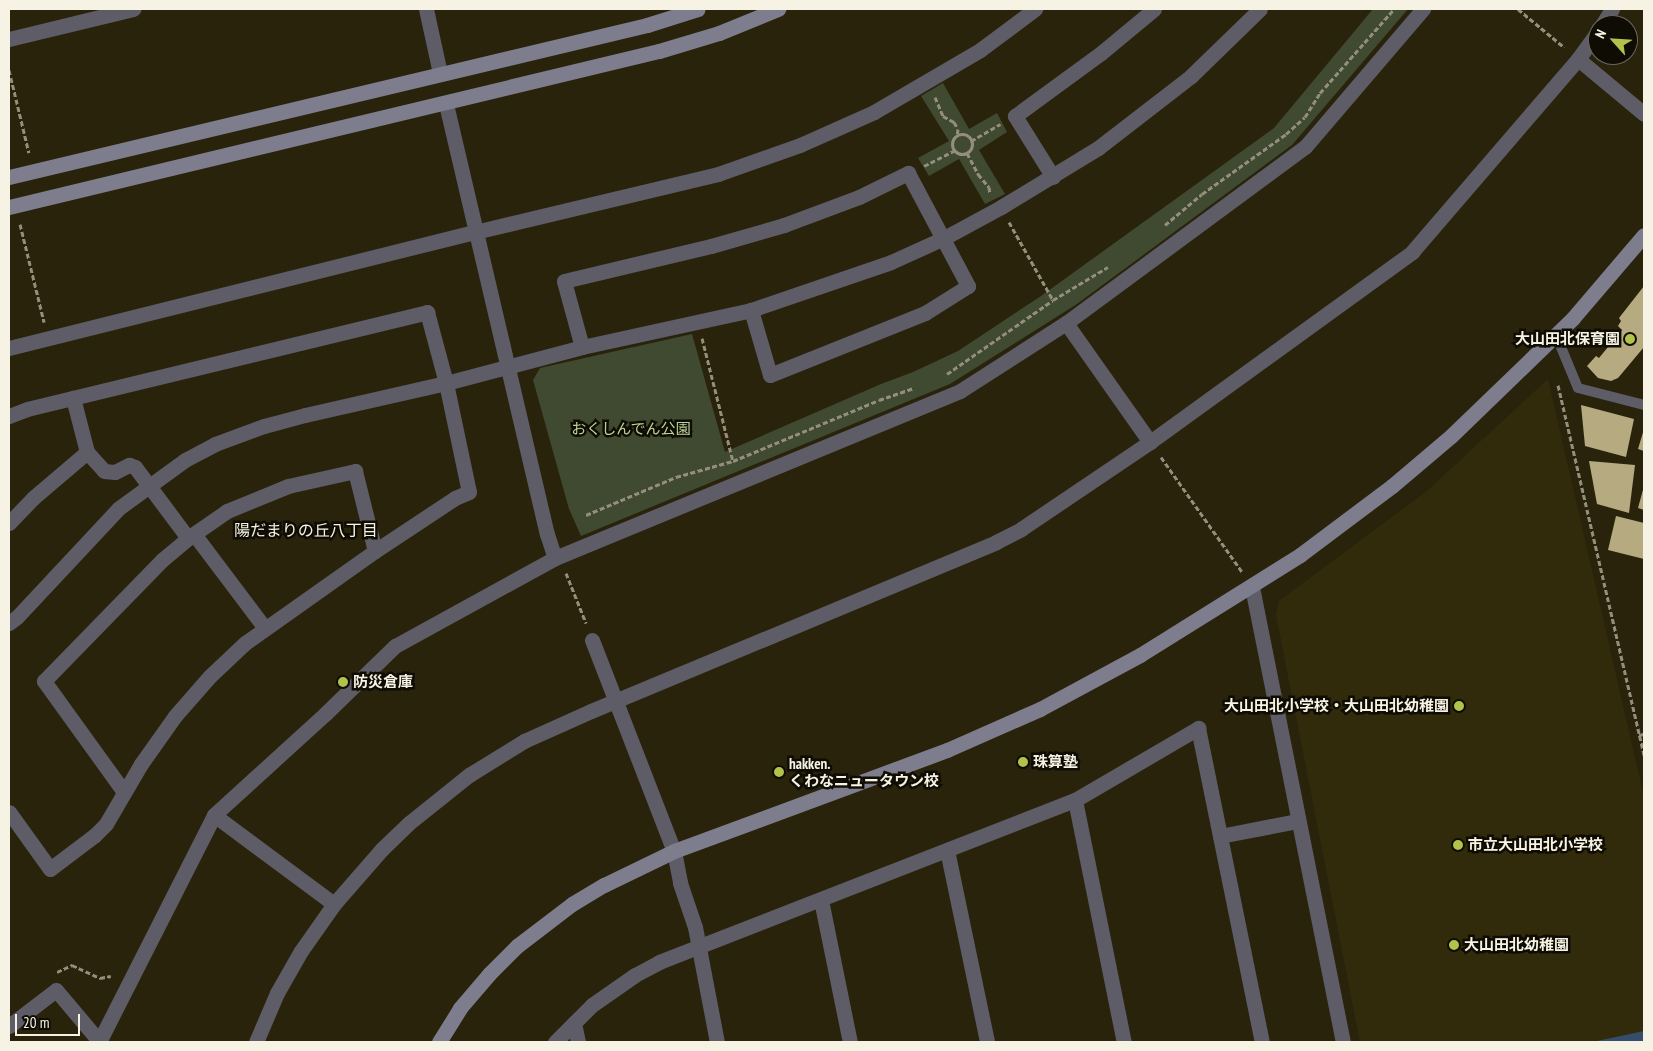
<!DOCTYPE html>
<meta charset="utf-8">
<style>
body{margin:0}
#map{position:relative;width:1653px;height:1051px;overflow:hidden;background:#29230c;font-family:"PT Sans Narrow","Noto Sans JP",sans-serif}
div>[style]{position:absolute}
.built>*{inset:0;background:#322b0b}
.green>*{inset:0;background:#3f4a30}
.water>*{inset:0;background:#354c6b}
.building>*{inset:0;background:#b6ab80}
.path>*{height:3px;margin-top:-1.5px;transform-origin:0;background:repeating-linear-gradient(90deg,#948f7c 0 5px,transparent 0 7.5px)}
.path>.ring{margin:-1.5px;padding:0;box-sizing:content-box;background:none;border:3px solid #948f7c;border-radius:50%}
.lane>*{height:10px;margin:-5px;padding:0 5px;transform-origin:5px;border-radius:5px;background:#5d5c67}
.street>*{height:15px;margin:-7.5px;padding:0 7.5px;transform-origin:7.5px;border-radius:7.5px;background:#5d5c67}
.secondary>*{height:15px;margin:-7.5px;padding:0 7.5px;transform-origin:7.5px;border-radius:7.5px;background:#7d7d8e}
.dots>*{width:14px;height:14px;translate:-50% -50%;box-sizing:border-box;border:2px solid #0f0c04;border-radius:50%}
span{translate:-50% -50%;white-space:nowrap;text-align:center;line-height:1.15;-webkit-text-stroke:5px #0f0c04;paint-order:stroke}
.poi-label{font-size:15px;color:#f6f3e4;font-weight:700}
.right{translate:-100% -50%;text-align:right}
.left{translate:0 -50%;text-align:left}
.park-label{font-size:15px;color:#bbd595}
.neighbourhood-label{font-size:16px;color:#f6f3e4}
.frame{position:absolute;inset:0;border:10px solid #f6f3e4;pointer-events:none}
.north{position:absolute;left:1588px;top:15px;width:50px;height:50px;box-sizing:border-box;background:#0f0c04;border:1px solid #6b685e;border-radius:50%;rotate:296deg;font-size:14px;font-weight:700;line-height:20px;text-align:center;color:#f6f3e4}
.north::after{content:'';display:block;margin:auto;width:18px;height:22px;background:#b2c34c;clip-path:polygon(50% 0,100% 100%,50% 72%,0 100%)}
.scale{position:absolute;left:15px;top:1014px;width:65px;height:22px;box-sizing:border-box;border:2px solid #f6f3e4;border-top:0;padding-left:6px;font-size:15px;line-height:18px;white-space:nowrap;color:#f6f3e4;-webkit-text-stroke:4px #0f0c04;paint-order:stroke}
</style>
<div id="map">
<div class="built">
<div style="clip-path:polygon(1548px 379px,1644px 797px,1644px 1042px,1360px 1042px,1276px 615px,1279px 601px,1427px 491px)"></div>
</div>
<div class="green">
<div style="clip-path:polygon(1373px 9px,1408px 9px,1292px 145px,1077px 304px,950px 384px,581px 536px,569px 509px,533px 380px,540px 368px,692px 334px,725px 452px,881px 384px,913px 372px,958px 351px,1041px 296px,1274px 128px)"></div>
<div style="clip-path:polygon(943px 83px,969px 129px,997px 113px,1007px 132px,979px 150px,1005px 194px,985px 204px,959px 159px,929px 176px,918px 158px,949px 141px,921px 96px)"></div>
</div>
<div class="water">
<div style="clip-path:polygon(1644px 1031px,1644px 1042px,1597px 1042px,1597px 1041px)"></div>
</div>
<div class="building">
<div style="clip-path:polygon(1644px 286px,1644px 347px,1618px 378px,1611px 381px,1598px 378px,1587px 366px,1596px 356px,1599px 358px,1622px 330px,1618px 326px,1621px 321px,1619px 318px)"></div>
<div style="clip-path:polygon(1581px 405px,1634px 419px,1626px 457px,1585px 446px)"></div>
<div style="clip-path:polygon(1644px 429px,1644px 451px,1638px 449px)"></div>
<div style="clip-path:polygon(1589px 461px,1635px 465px,1629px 513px,1597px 504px)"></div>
<div style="clip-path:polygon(1644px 486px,1644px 510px,1638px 508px)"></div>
<div style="clip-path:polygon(1616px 516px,1644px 523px,1644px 559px,1608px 550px)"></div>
</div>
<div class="path">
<div style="left:1518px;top:9px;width:60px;rotate:39.6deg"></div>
<div style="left:9px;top:70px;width:85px;rotate:76.5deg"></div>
<div style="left:935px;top:97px;width:21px;rotate:67deg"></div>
<div style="left:943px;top:116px;width:13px;rotate:29deg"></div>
<div style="left:954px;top:122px;width:8px;rotate:60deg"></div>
<div style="left:958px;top:129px;width:7px;rotate:98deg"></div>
<div class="ring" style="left:952px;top:134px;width:17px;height:17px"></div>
<div style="left:971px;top:141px;width:34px;rotate:-30deg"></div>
<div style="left:967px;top:153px;width:24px;rotate:62deg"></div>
<div style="left:978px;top:174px;width:17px;rotate:50deg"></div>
<div style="left:989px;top:187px;width:7px;rotate:82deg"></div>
<div style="left:924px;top:166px;width:34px;rotate:-27deg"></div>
<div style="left:1009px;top:222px;width:90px;rotate:60.6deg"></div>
<div style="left:20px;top:224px;width:101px;rotate:76.2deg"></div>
<div style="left:1165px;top:225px;width:48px;rotate:-40deg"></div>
<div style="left:1202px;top:194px;width:103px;rotate:-35.5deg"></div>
<div style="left:1286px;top:134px;width:25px;rotate:-42deg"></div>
<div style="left:1305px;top:117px;width:28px;rotate:-58deg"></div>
<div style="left:1320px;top:93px;width:112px;rotate:-48.6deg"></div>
<div style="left:702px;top:338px;width:127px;rotate:75.9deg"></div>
<div style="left:947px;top:374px;width:129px;rotate:-34.9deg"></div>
<div style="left:1053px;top:300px;width:64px;rotate:-31deg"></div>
<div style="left:1558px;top:385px;width:381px;rotate:76.9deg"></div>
<div style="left:1161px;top:457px;width:141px;rotate:54.8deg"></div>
<div style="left:586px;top:515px;width:98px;rotate:-22.9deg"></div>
<div style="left:676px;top:477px;width:59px;rotate:-15.7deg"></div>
<div style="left:733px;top:461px;width:158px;rotate:-22.7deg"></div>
<div style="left:879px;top:400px;width:36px;rotate:-19deg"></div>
<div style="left:566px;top:573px;width:54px;rotate:68.2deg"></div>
<div style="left:1639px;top:735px;width:5px;rotate:-11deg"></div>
<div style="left:57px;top:972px;width:17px;rotate:-25deg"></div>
<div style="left:72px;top:965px;width:31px;rotate:25deg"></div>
<div style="left:100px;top:978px;width:11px;rotate:-10deg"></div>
</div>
<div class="lane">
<div style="left:1556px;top:335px;width:57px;rotate:67.5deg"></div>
<div style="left:1578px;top:388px;width:68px;rotate:14.4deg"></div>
</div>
<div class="street">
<div style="left:426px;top:9px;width:66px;rotate:77.7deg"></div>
<div style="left:1602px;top:25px;width:19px;rotate:-58deg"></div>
<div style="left:9px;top:39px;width:128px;rotate:-13.6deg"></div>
<div style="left:1578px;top:59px;width:86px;rotate:39.8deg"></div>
<div style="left:446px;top:104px;width:442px;rotate:76.8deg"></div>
<div style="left:547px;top:534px;width:25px;rotate:72deg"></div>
<div style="left:1053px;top:177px;width:72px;rotate:-121.9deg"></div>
<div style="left:1015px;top:116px;width:107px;rotate:-36.2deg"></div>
<div style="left:1101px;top:53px;width:69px;rotate:-39.7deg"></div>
<div style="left:1066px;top:323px;width:146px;rotate:54.8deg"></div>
<div style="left:582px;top:347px;width:68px;rotate:-105.3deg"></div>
<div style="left:564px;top:281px;width:151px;rotate:-13.4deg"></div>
<div style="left:711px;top:246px;width:76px;rotate:-16deg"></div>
<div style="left:784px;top:225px;width:80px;rotate:-20.5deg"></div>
<div style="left:859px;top:197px;width:55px;rotate:-26.1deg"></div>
<div style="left:908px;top:173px;width:128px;rotate:62deg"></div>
<div style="left:968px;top:286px;width:51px;rotate:147.9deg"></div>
<div style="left:925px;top:313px;width:167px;rotate:158.2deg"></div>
<div style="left:770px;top:375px;width:68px;rotate:-106.3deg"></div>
<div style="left:9px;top:348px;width:480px;rotate:-14deg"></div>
<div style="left:475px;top:232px;width:250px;rotate:-13.4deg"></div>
<div style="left:718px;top:174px;width:87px;rotate:-19.5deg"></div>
<div style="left:800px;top:145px;width:81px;rotate:-24deg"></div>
<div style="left:874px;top:112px;width:123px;rotate:-30.3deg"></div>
<div style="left:980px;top:50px;width:69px;rotate:-36.7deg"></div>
<div style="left:9px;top:416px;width:19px;rotate:-21deg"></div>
<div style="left:27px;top:409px;width:412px;rotate:-13.6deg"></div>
<div style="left:427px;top:312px;width:73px;rotate:75deg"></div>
<div style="left:446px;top:383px;width:111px;rotate:78.1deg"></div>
<div style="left:469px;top:492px;width:15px;rotate:157deg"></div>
<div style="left:455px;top:498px;width:96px;rotate:146.5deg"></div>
<div style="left:375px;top:551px;width:159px;rotate:144.7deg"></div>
<div style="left:245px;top:643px;width:48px;rotate:136.7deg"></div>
<div style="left:210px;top:676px;width:53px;rotate:131.2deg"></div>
<div style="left:175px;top:716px;width:59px;rotate:125.3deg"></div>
<div style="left:141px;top:764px;width:69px;rotate:120.3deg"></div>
<div style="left:106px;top:824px;width:16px;rotate:135deg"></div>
<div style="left:95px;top:835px;width:56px;rotate:142.9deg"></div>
<div style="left:50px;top:869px;width:70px;rotate:-125.7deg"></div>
<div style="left:87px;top:452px;width:25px;rotate:48deg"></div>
<div style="left:104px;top:471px;width:11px;rotate:5deg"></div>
<div style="left:115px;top:472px;width:16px;rotate:-27deg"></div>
<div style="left:129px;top:465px;width:6px;rotate:18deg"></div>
<div style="left:135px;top:467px;width:89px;rotate:53.3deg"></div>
<div style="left:9px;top:523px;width:35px;rotate:-46deg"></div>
<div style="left:33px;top:498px;width:71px;rotate:-40.4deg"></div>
<div style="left:87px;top:452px;width:56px;rotate:-104.5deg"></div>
<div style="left:194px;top:534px;width:116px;rotate:53deg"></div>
<div style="left:1252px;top:587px;width:464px;rotate:78.7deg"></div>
<div style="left:9px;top:623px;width:10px;rotate:-37deg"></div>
<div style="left:17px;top:617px;width:149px;rotate:-46.9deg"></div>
<div style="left:119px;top:508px;width:82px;rotate:-36deg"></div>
<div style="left:185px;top:460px;width:34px;rotate:-28deg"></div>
<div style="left:215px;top:444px;width:52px;rotate:-20.2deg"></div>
<div style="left:264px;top:426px;width:42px;rotate:-15deg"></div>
<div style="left:305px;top:415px;width:145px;rotate:-12.8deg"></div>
<div style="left:446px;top:383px;width:141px;rotate:-14.8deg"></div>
<div style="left:582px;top:347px;width:173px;rotate:-12.3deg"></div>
<div style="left:751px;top:310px;width:148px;rotate:-18.9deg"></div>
<div style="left:891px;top:262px;width:58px;rotate:-24.4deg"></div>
<div style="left:944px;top:238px;width:65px;rotate:-28.5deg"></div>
<div style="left:1001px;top:207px;width:114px;rotate:-31.3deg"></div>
<div style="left:1098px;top:148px;width:118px;rotate:-37.7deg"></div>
<div style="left:1191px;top:76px;width:96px;rotate:-44.2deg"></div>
<div style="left:592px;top:640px;width:226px;rotate:68.8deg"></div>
<div style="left:674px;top:851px;width:33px;rotate:79deg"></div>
<div style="left:680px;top:883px;width:46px;rotate:71.2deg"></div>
<div style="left:695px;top:927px;width:117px;rotate:79.2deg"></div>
<div style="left:124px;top:792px;width:137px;rotate:-125.8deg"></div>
<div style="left:44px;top:681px;width:169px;rotate:-45.7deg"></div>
<div style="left:162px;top:560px;width:34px;rotate:-40deg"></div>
<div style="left:188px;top:538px;width:47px;rotate:-34.7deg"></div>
<div style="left:227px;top:511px;width:66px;rotate:-22.3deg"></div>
<div style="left:288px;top:486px;width:69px;rotate:-12.6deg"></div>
<div style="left:355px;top:471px;width:82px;rotate:76deg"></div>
<div style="left:1075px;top:800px;width:247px;rotate:78.6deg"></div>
<div style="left:214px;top:815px;width:149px;rotate:36.6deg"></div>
<div style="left:1220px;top:836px;width:78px;rotate:-11deg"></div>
<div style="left:947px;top:850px;width:196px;rotate:78.2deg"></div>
<div style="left:821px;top:900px;width:145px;rotate:78.5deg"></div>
<div style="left:574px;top:1023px;width:19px;rotate:78deg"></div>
<div style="left:9px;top:1026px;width:59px;rotate:-37.5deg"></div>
<div style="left:56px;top:990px;width:67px;rotate:49.9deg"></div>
<div style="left:99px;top:1042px;width:254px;rotate:-63.1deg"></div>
<div style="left:214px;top:815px;width:150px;rotate:-42.3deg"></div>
<div style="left:325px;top:714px;width:98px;rotate:-44.2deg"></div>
<div style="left:395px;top:646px;width:183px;rotate:-28.8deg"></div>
<div style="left:555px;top:558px;width:438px;rotate:-22.4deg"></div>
<div style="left:960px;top:391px;width:126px;rotate:-32.7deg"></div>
<div style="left:1066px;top:323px;width:297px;rotate:-36.4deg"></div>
<div style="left:1305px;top:147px;width:182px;rotate:-49.5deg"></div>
<div style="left:256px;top:1042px;width:53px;rotate:-66.8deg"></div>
<div style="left:277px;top:993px;width:48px;rotate:-60.3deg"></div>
<div style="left:301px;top:951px;width:57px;rotate:-54.9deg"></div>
<div style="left:334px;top:904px;width:73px;rotate:-48.9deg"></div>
<div style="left:382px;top:849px;width:37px;rotate:-44deg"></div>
<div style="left:409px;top:823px;width:77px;rotate:-38.7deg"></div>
<div style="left:469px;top:775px;width:65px;rotate:-31.7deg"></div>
<div style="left:524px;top:741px;width:73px;rotate:-24.1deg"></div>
<div style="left:591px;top:711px;width:439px;rotate:-22.6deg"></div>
<div style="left:996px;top:542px;width:28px;rotate:-27deg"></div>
<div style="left:1021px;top:529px;width:156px;rotate:-34deg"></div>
<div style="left:1150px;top:442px;width:324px;rotate:-35.9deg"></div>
<div style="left:1412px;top:252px;width:255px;rotate:-49.3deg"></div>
<div style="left:1578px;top:59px;width:34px;rotate:-54deg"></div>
<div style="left:555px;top:1042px;width:52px;rotate:-45deg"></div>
<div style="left:592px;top:1005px;width:52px;rotate:-34.9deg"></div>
<div style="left:635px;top:975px;width:27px;rotate:-28deg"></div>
<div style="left:659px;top:962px;width:446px;rotate:-21.3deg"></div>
<div style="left:1075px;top:800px;width:143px;rotate:-30.3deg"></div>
<div style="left:1198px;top:728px;width:320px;rotate:78.5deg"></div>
</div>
<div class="secondary">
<div style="left:9px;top:177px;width:656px;rotate:-13.4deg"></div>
<div style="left:647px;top:25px;width:53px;rotate:-17.4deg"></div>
<div style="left:9px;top:207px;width:668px;rotate:-13.5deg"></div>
<div style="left:659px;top:51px;width:63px;rotate:-16.7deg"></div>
<div style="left:719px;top:33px;width:64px;rotate:-22.1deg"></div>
<div style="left:439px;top:1042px;width:40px;rotate:-58deg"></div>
<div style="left:460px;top:1008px;width:45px;rotate:-49.5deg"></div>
<div style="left:489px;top:974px;width:40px;rotate:-45deg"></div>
<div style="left:517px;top:946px;width:69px;rotate:-37.4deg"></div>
<div style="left:572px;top:904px;width:37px;rotate:-31deg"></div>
<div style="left:604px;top:885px;width:78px;rotate:-25.9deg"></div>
<div style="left:674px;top:851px;width:291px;rotate:-20.3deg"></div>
<div style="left:947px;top:750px;width:102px;rotate:-23.8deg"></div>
<div style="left:1040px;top:709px;width:114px;rotate:-28.4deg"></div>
<div style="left:1140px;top:655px;width:189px;rotate:-32deg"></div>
<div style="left:1300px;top:555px;width:115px;rotate:-36.9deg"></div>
<div style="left:1392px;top:486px;width:77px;rotate:-40.3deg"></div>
<div style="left:1451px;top:436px;width:170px;rotate:-44deg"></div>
<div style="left:1573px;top:318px;width:109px;rotate:-49.5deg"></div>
</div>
<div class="dots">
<div style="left:1630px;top:339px;background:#b2c34c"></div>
<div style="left:343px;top:682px;background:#b2c34c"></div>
<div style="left:1459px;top:706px;background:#b2c34c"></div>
<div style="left:1023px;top:762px;background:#b2c34c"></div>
<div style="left:779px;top:772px;background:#b2c34c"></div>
<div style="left:1458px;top:845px;background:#b2c34c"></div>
<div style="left:1454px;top:945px;background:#b2c34c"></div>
</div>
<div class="poi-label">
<span class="right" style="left:1620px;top:339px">大山田北保育園</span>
<span class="left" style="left:353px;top:682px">防災倉庫</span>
<span class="right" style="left:1449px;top:706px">大山田北小学校・大山田北幼稚園</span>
<span class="left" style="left:1033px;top:762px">珠算塾</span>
<span class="left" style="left:789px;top:772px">hakken.<br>くわなニュータウン校</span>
<span class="left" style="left:1468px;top:845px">市立大山田北小学校</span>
<span class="left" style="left:1464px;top:945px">大山田北幼稚園</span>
</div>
<div class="park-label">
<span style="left:631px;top:429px">おくしんでん公園</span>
</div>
<div class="neighbourhood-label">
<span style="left:306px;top:530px">陽だまりの丘八丁目</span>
</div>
<div class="frame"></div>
<div class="north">N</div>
<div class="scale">20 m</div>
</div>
